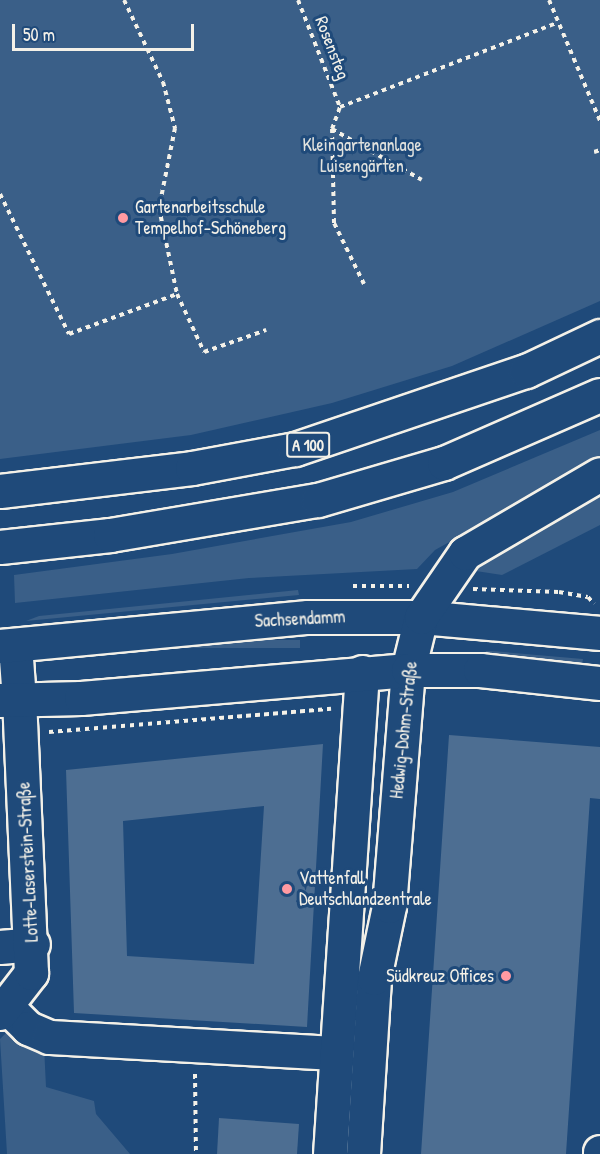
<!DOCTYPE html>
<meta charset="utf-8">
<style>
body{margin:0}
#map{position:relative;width:600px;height:1154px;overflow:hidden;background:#1f4a7a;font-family:"Patrick Hand",sans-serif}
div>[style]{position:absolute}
.green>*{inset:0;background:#3a5f88;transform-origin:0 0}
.building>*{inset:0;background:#4d6e92}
.path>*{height:4px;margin-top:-2px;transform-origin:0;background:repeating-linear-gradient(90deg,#f4f1e8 0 4.5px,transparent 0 9px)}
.roads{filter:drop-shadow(2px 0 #f4f1e8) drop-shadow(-2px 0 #f4f1e8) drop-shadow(0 2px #f4f1e8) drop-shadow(0 -2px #f4f1e8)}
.minor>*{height:33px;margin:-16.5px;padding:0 16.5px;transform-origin:16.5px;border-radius:16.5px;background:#1f4a7a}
.major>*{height:33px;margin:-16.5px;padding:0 16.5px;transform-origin:16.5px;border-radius:16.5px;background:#1f4a7a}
.highway>*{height:33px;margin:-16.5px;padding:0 16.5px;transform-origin:16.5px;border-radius:16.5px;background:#1f4a7a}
.dots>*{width:16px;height:16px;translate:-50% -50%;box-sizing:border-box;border:3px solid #1f4a7a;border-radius:50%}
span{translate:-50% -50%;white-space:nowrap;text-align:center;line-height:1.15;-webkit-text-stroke:6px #1f4a7a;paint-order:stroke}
.shield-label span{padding:2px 4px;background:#1f4a7a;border:2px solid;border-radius:4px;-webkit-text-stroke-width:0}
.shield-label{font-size:16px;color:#f4f1e8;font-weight:700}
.street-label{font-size:18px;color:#f4f1e8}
.park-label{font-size:18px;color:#e1e2de}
.poi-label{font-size:18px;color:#f4f1e8}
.left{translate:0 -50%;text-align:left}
.right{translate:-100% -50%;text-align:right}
.scale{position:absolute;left:12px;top:24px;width:182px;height:27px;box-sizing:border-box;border:3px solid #f4f1e8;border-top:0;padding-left:8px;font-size:18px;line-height:21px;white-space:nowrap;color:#f4f1e8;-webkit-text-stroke:4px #1f4a7a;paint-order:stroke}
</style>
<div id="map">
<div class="green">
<div style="clip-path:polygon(0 0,600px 0,600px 301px,452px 366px,332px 403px,191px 435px,0 459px)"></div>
<div style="clip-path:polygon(600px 430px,600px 458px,435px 550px,417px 569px,249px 578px,15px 603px,14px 575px,172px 554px,351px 522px,453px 492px)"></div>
<div style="clip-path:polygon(600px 496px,600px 525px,502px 575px,476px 571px,479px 563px)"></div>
<div style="clip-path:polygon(298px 590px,299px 595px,26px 621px,39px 616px)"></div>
<div style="left:300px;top:640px;width:8px;height:240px;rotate:90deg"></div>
<div style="clip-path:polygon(486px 651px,492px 651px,583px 659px,582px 664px,483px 661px)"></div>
<div style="clip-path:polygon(12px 1027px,44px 1046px,46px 1087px,94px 1101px,96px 1114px,130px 1154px,7px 1154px,0 1039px)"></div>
</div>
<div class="building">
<div style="clip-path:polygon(449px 735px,600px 747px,600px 799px,590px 798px,566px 1154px,421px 1154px)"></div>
<div style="clip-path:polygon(evenodd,323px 744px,307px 1027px,74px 1013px,66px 770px,323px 744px,264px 806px,254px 964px,127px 956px,123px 821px,264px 806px)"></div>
<div style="clip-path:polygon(219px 1118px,299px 1124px,297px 1154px,217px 1154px)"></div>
</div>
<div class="path">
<div style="left:124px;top:0;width:91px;rotate:64.6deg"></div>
<div style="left:163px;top:82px;width:48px;rotate:75.4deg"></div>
<div style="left:175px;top:128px;width:82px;rotate:101.3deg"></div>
<div style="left:159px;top:208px;width:88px;rotate:78.2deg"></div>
<div style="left:177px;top:294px;width:64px;rotate:65deg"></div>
<div style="left:204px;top:352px;width:66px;rotate:-19.5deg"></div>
<div style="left:298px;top:0;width:115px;rotate:68.6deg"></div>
<div style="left:549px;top:0;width:131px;rotate:67.1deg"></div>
<div style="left:332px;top:129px;width:103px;rotate:29.5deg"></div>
<div style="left:594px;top:152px;width:6px;rotate:-18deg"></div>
<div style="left:0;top:194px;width:156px;rotate:63.8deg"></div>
<div style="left:69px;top:334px;width:115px;rotate:-20.3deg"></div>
<div style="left:364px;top:284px;width:68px;rotate:-116.2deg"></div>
<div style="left:334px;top:223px;width:94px;rotate:-91.2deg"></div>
<div style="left:332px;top:129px;width:23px;rotate:-70deg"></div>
<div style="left:340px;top:107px;width:233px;rotate:-21.2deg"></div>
<div style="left:353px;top:586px;width:56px"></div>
<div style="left:473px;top:589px;width:86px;rotate:2deg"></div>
<div style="left:559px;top:592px;width:29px;rotate:10deg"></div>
<div style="left:588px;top:597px;width:9px;rotate:49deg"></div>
<div style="left:49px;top:732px;width:283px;rotate:-4.7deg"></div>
<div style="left:195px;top:1074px;width:80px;rotate:89.3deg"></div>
</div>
<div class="roads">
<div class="minor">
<div style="left:0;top:947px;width:33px;rotate:-5deg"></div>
<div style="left:6px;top:1006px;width:31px;rotate:45deg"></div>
<div style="left:28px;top:1028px;width:23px;rotate:23deg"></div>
<div style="left:49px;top:1037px;width:287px;rotate:3.2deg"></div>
<div style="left:0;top:1013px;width:51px;rotate:-52.2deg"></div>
<div style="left:31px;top:973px;width:273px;rotate:-92.5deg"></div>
<div style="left:330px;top:1154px;width:483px;rotate:-86.2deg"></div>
<div style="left:363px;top:1154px;width:176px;rotate:-86.4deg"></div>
<div style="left:374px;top:978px;width:74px;rotate:-78.2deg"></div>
<div style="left:389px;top:906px;width:237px;rotate:-85.4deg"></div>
<div style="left:600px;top:1154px;width:2px;rotate:-90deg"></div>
</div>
<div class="major">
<div style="left:15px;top:645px;width:55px;rotate:85.8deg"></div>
<div style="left:0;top:646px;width:309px;rotate:-5.4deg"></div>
<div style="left:308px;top:617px;width:113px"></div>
<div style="left:421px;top:617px;width:180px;rotate:5.1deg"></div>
<div style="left:408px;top:670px;width:55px;rotate:-76.2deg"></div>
<div style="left:421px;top:617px;width:78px;rotate:-55.5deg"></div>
<div style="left:0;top:700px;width:81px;rotate:-1.4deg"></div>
<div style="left:81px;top:698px;width:328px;rotate:-4.9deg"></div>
<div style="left:408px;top:670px;width:72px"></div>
<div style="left:480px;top:670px;width:121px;rotate:6.2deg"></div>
</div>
<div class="highway">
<div style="left:0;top:491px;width:193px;rotate:-6.8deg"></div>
<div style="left:192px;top:468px;width:105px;rotate:-10.5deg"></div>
<div style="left:295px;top:449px;width:244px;rotate:-18.7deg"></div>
<div style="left:526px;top:371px;width:82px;rotate:-25.3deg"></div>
<div style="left:0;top:547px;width:111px;rotate:-6.2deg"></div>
<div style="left:110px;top:535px;width:211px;rotate:-9.6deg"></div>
<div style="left:318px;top:500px;width:131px;rotate:-16.4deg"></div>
<div style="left:444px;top:463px;width:170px;rotate:-23.6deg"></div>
<div style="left:465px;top:553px;width:156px;rotate:-30.3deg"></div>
</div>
</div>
<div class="dots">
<div style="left:123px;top:218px;background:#ff9aa2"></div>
<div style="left:287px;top:889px;background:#ff9aa2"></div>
<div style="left:506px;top:976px;background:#ff9aa2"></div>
</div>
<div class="shield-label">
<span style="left:308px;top:445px">A 100</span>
</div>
<div class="street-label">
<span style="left:332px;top:48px;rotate:69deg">Rosensteg</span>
<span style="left:300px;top:619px;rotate:-3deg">Sachsendamm</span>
<span style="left:404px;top:730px;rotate:-84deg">Hedwig-Dohm-Straße</span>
<span style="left:28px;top:862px;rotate:-93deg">Lotte-Laserstein-Straße</span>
</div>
<div class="park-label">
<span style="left:362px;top:156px">Kleingartenanlage<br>Luisengärten</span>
</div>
<div class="poi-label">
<span class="left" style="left:135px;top:218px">Gartenarbeitsschule<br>Tempelhof-Schöneberg</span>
<span class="left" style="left:299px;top:889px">Vattenfall<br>Deutschlandzentrale</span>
<span class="right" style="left:494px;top:976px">Südkreuz Offices</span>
</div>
<div class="scale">50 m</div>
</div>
